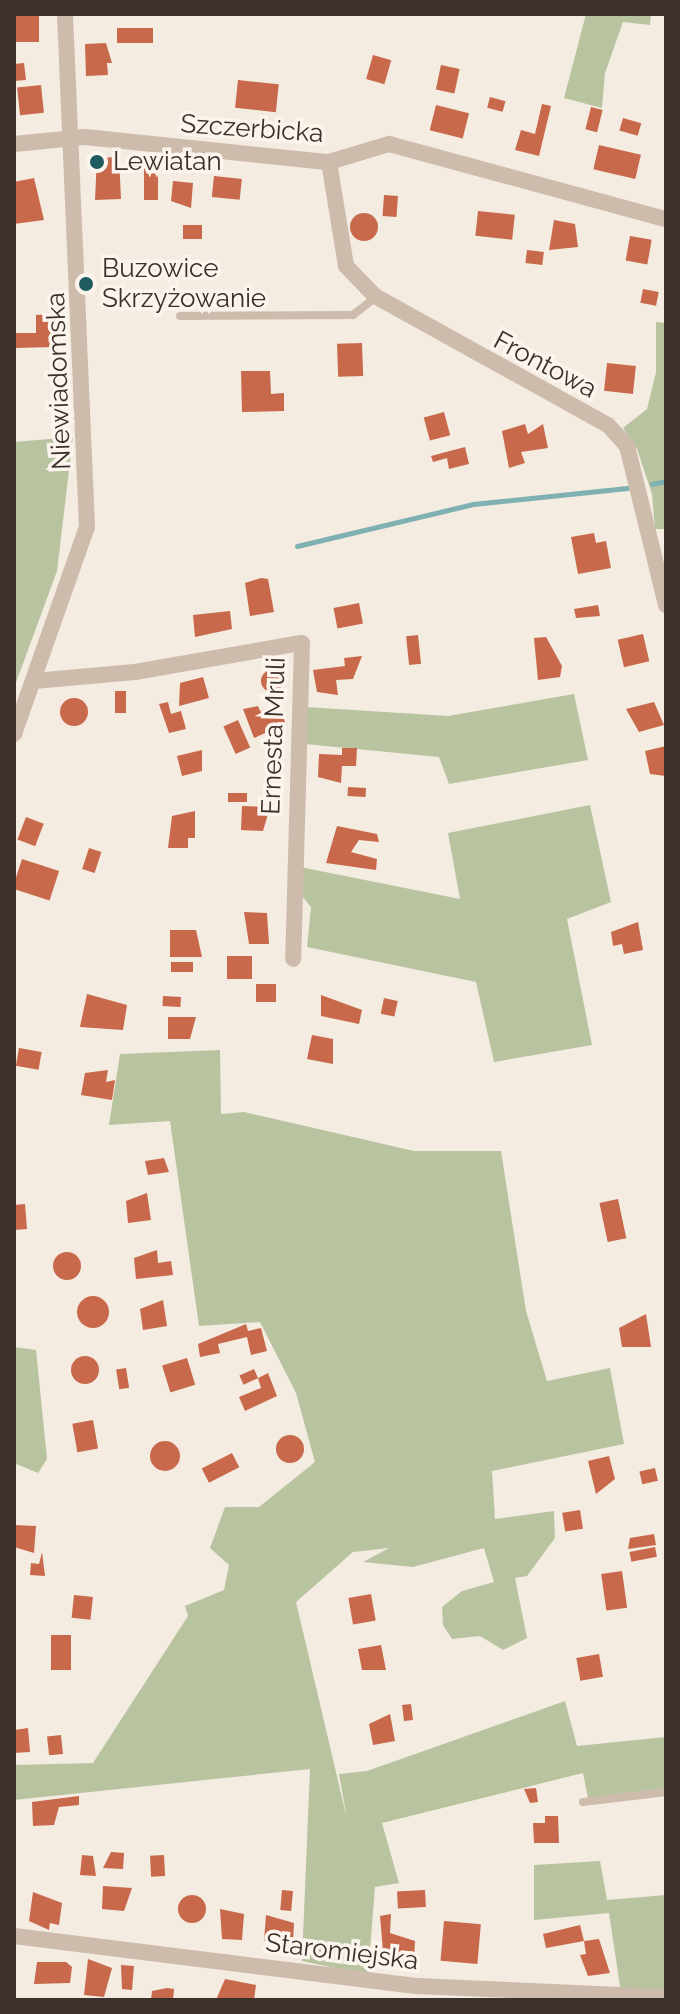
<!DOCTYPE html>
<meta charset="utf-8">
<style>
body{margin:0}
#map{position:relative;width:680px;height:2014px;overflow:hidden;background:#f4ebe1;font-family:Raleway,sans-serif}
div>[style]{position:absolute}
.green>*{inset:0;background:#b8c4a0}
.stream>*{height:5px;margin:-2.5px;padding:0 2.5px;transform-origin:2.5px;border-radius:2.5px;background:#7fb0b2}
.building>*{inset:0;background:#c8694b;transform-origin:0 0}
.round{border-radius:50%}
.lane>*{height:8px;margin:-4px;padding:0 4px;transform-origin:4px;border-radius:4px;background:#cdbbac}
.street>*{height:16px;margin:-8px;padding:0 8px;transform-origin:8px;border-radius:8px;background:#cdbbac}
.dots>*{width:22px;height:22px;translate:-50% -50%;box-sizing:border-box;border:4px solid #fbf5ee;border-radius:50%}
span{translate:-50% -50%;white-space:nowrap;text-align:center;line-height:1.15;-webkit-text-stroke:7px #fbf5ee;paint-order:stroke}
.street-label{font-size:26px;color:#3b302b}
.poi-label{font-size:26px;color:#3b302b}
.left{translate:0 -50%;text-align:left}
.frame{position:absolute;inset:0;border:16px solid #3b302b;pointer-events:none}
</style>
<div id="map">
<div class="green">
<div style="clip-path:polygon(586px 14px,651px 14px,650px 25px,623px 22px,605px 73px,602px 108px,564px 98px)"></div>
<div style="clip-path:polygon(656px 322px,666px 323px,666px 529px,655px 529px,652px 494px,637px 449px,623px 428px,647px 409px,656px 372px)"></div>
<div style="clip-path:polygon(73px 437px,57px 571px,14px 688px,14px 442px)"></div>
<div style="clip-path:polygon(574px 694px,588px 760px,449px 784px,439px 757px,305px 744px,306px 707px,448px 716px)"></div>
<div style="clip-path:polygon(590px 805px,611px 902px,567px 919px,592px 1045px,494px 1062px,476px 982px,307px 947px,311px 907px,301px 895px,300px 867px,460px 899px,448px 833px)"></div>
<div style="clip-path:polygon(220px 1050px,221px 1114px,244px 1112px,414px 1151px,501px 1151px,526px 1311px,547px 1381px,610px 1368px,624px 1444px,492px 1471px,495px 1519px,554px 1511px,555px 1538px,527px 1576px,515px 1578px,527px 1638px,503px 1650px,480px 1636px,452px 1639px,443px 1625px,442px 1607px,462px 1591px,494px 1582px,484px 1548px,413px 1567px,363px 1562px,389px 1548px,353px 1552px,296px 1602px,347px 1819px,339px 1774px,367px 1771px,565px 1701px,577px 1746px,666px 1737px,666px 1788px,588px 1798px,583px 1773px,382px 1823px,399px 1883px,375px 1887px,368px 1975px,302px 1961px,310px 1769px,14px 1800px,14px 1765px,93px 1763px,188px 1616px,185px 1606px,224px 1590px,229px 1565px,210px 1548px,225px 1507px,259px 1507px,315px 1462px,296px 1393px,260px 1322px,199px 1326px,170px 1121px,109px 1125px,120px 1054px)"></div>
<div style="clip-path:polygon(14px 1347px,36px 1350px,47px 1459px,38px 1473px,14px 1463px)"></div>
<div style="clip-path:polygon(600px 1861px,607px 1900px,666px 1895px,666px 2000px,622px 2000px,609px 1913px,534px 1920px,534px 1865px)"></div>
</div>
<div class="stream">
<div style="left:652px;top:484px;width:14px;rotate:-12deg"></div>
<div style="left:297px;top:546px;width:181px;rotate:-13.4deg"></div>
<div style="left:473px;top:504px;width:155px;rotate:-5.9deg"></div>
</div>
<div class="building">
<div style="left:15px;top:14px;width:24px;height:28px"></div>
<div style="left:117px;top:28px;width:36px;height:15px"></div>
<div style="clip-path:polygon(106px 43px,112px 63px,107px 63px,108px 75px,86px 76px,85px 44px)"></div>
<div style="left:373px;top:55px;width:19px;height:25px;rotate:16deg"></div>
<div style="clip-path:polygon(24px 63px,26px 80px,14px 81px,14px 64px)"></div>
<div style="left:441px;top:65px;width:19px;height:25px;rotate:12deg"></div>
<div style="left:238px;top:80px;width:41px;height:28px;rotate:6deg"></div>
<div style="left:41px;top:85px;width:28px;height:24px;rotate:84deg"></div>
<div style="left:490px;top:97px;width:16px;height:11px;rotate:15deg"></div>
<div style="clip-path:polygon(542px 104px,551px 106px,539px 156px,515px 150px,521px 130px,535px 134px)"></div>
<div style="left:436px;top:105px;width:34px;height:26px;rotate:14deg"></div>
<div style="left:591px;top:107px;width:12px;height:23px;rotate:14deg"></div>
<div style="left:623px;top:118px;width:19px;height:13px;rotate:16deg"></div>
<div style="left:599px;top:145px;width:43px;height:25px;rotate:13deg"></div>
<div style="clip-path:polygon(119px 157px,121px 199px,95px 200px,97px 158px)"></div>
<div style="left:144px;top:160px;width:14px;height:40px"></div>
<div style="left:214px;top:176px;width:28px;height:21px;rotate:6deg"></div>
<div style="clip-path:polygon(34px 178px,44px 220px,14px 224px,14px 182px)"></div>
<div style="clip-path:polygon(173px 181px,193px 183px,191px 208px,171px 201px)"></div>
<div style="left:384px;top:195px;width:14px;height:21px;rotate:4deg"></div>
<div style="left:478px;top:211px;width:37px;height:25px;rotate:6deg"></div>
<div class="round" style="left:350px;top:213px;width:28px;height:28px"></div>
<div style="clip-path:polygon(554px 220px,575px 224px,578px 247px,549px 250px)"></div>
<div style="left:183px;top:225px;width:19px;height:14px"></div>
<div style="left:630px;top:236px;width:22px;height:25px;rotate:10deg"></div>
<div style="left:527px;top:250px;width:17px;height:13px;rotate:7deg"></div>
<div style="left:643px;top:289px;width:16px;height:14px;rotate:11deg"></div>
<div style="clip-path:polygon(58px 314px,55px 347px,15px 348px,15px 333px,36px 333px,36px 315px)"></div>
<div style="left:362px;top:343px;width:33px;height:25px;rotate:88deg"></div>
<div style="left:607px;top:363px;width:29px;height:28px;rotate:6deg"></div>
<div style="clip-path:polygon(241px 371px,270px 371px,271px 394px,284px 393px,284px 411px,242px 412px)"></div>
<div style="left:444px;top:412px;width:24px;height:21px;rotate:75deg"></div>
<div style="clip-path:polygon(525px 424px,528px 434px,543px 424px,548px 448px,521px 452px,525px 463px,509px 468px,502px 431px)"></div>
<div style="clip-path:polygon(465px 447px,469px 464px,449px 469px,447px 458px,433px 462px,431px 456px)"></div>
<div style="clip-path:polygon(594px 533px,596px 543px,606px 541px,611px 568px,578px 574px,571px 537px)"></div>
<div style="clip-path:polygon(261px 578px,268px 579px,274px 612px,250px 616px,245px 583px)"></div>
<div style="left:359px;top:603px;width:21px;height:26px;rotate:79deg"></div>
<div style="clip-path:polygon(598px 605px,600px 616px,576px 618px,574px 609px)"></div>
<div style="clip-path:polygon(230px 611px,232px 629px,195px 637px,193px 615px)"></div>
<div style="left:643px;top:634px;width:28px;height:26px;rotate:77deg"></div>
<div style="left:418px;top:635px;width:29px;height:12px;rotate:84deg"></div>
<div style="clip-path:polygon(546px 637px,562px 666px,560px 677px,538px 680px,534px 638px)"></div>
<div style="clip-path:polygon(362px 656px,353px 679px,336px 680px,338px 695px,317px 692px,313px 670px,345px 666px,344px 658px)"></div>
<div class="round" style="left:261px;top:670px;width:22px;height:22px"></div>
<div style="clip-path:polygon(203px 677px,209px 698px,179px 706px,180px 683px)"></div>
<div style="left:115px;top:691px;width:11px;height:22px"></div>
<div class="round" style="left:60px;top:698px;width:28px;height:28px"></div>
<div style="clip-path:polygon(168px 702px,171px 714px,181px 711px,186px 729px,169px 733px,159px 704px)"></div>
<div style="clip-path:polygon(654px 702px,664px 725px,639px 732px,626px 709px)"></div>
<div style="clip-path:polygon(277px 704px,286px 724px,254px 738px,243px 709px,258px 706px,260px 711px)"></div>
<div style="left:238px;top:720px;width:30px;height:16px;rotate:66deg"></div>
<div style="clip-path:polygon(666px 746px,666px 776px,650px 774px,645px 751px)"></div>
<div style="clip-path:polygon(342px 748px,357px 748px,356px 766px,342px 766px,341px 783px,318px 777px,319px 754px,342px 755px)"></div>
<div style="clip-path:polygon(202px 750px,202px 771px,182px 776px,177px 756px)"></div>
<div style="left:348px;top:787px;width:18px;height:9px;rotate:3deg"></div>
<div style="left:228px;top:793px;width:19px;height:9px"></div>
<div style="clip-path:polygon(242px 806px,270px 807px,263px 831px,241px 830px)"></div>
<div style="clip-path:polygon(195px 811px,195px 838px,188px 838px,188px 848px,168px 848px,172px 816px)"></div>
<div style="left:26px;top:817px;width:19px;height:24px;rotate:21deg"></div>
<div style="clip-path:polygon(337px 826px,377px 834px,379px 842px,359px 840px,351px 852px,377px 859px,376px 870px,326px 863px)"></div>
<div style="left:89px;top:848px;width:13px;height:22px;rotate:18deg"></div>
<div style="left:22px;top:859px;width:39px;height:31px;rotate:18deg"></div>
<div style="clip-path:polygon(244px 912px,267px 913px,269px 944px,249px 944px)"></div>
<div style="clip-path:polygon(638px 922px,643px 950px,624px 954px,622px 944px,613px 946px,611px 932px)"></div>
<div style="clip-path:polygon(170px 930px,196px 930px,202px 957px,170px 957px)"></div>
<div style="left:227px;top:956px;width:25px;height:23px"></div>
<div style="left:171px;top:962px;width:22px;height:10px"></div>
<div style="left:256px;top:984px;width:20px;height:18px"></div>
<div style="clip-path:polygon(87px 994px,127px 1005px,123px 1030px,80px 1027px)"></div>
<div style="clip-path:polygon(321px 995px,362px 1010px,359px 1024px,321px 1016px)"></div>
<div style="left:163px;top:996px;width:18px;height:10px;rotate:3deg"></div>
<div style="left:384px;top:998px;width:14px;height:16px;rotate:12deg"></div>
<div style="clip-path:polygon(168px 1017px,196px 1017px,190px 1039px,168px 1039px)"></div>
<div style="clip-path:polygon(312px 1035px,333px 1039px,333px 1064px,307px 1059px)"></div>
<div style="left:19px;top:1048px;width:23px;height:18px;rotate:10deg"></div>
<div style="clip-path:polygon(108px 1070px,106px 1082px,115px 1080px,112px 1100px,81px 1095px,85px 1073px)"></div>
<div style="clip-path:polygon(164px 1158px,169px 1172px,148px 1175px,145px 1161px)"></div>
<div style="clip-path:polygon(147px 1193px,151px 1220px,128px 1223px,126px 1201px)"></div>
<div style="left:618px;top:1199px;width:40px;height:19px;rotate:78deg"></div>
<div style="clip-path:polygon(25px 1204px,27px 1229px,14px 1230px,14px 1205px)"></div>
<div style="clip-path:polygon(157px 1250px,158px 1263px,171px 1261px,173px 1275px,136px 1279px,134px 1258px)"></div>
<div class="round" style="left:53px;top:1252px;width:28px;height:28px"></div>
<div class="round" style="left:77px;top:1296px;width:32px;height:32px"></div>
<div style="clip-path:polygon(163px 1300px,167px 1326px,143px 1330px,140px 1309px)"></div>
<div style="clip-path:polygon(646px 1314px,651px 1347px,622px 1347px,619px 1328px)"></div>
<div style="clip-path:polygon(246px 1324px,248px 1331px,261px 1328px,267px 1351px,251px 1355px,247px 1337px,218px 1344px,220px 1353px,200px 1357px,198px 1344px)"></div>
<div class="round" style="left:71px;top:1356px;width:28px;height:28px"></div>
<div style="left:187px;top:1358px;width:28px;height:26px;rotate:73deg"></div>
<div style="left:126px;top:1368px;width:20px;height:10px;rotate:81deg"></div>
<div style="left:254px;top:1369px;width:10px;height:16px;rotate:66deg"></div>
<div style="clip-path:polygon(268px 1373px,277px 1396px,245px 1411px,239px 1397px,261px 1388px,258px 1378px)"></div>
<div style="left:93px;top:1420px;width:29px;height:21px;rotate:80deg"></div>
<div class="round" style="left:276px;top:1435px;width:28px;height:28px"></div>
<div class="round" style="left:150px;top:1441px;width:30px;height:30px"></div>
<div style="left:232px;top:1453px;width:16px;height:34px;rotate:63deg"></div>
<div style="clip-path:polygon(609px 1456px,615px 1479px,596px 1494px,588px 1461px)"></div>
<div style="left:655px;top:1468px;width:13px;height:16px;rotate:77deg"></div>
<div style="left:580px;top:1510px;width:19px;height:18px;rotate:81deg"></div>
<div style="clip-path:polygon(14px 1525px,36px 1526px,34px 1553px,14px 1547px)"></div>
<div style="clip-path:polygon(654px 1534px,656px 1545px,628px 1549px,630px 1538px)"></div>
<div style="left:655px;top:1547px;width:10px;height:26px;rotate:79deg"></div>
<div style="clip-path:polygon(42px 1552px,45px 1576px,30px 1575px,31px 1563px,39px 1564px)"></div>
<div style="left:622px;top:1571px;width:37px;height:21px;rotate:82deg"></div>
<div style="left:371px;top:1594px;width:27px;height:23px;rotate:80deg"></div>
<div style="left:74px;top:1595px;width:19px;height:23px;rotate:6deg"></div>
<div style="left:51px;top:1635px;width:20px;height:35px"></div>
<div style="clip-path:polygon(381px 1645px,386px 1670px,362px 1670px,358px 1649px)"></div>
<div style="left:599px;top:1654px;width:23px;height:23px;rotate:80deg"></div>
<div style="left:411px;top:1704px;width:16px;height:9px;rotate:83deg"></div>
<div style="clip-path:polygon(390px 1714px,395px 1741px,373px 1745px,369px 1724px)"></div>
<div style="clip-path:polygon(28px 1728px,30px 1752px,14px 1753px,14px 1730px)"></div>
<div style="left:61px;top:1735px;width:19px;height:14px;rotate:84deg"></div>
<div style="clip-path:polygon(536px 1788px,538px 1802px,530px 1803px,524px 1789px)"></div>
<div style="clip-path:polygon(79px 1796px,79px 1805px,59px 1807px,54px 1825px,33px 1826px,32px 1802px)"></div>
<div style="clip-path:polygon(545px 1816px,558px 1816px,559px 1843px,534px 1843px,533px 1823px,545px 1823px)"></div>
<div style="clip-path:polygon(111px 1852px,124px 1853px,123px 1869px,103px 1868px)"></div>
<div style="clip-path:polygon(82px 1855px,93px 1856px,96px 1876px,80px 1875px)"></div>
<div style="left:164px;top:1855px;width:21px;height:14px;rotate:87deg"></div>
<div style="clip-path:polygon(103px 1886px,132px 1888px,124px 1911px,102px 1909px)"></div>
<div style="left:282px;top:1890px;width:11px;height:20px;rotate:5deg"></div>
<div style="left:425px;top:1890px;width:17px;height:28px;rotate:87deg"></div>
<div style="clip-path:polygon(33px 1892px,62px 1903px,59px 1925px,50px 1923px,49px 1930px,29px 1921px)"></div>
<div class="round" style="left:178px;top:1895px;width:28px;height:28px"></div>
<div style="clip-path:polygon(220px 1909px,244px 1914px,242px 1940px,222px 1939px)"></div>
<div style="clip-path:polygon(391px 1914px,390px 1933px,415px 1941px,414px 1958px,404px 1969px,384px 1963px,380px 1916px)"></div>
<div style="clip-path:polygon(266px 1915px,294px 1923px,293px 1943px,264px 1941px)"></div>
<div style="left:444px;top:1921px;width:37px;height:40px;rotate:5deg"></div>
<div style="clip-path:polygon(580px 1925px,584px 1941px,546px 1948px,543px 1934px)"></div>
<div style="clip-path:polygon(599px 1939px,610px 1973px,588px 1976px,580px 1955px,586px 1954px,584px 1941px)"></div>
<div style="clip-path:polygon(88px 1959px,112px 1968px,104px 1997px,84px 1995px)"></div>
<div style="clip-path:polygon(37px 1962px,66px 1962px,72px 1967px,70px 1983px,34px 1984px)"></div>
<div style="clip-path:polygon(121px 1965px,134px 1966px,132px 1990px,122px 1989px)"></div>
<div style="clip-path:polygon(225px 1979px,256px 1985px,254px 2000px,216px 2000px)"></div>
<div style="clip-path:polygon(167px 1988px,174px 1989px,173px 2000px,151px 2000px,152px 1991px)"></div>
</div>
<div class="lane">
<div style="left:180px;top:316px;width:173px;rotate:-0.3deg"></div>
<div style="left:353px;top:315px;width:29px;rotate:-38deg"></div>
<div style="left:583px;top:1802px;width:84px;rotate:-6.9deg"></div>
</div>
<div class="street">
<div style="left:14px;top:144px;width:71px;rotate:-5.6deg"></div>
<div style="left:85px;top:137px;width:245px;rotate:5.9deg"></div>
<div style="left:329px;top:162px;width:63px;rotate:-16.7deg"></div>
<div style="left:389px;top:144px;width:287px;rotate:15.2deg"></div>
<div style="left:329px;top:162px;width:105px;rotate:80.7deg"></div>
<div style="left:346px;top:266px;width:42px;rotate:46deg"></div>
<div style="left:375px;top:296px;width:266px;rotate:29deg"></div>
<div style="left:608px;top:425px;width:28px;rotate:48deg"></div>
<div style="left:627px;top:446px;width:164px;rotate:76.2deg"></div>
<div style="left:34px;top:681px;width:101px;rotate:-5.1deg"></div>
<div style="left:135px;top:672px;width:169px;rotate:-9.9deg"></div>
<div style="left:302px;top:643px;width:316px;rotate:91.6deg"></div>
<div style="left:14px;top:734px;width:219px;rotate:-70.6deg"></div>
<div style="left:87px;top:527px;width:513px;rotate:-92.46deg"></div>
<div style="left:14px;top:1936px;width:405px;rotate:7.1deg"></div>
<div style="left:416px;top:1986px;width:250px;rotate:2.5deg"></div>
</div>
<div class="dots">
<div style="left:97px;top:162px;background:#1f5a5e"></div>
<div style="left:86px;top:284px;background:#1f5a5e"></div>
</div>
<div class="street-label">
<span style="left:252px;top:129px;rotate:4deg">Szczerbicka</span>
<span style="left:545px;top:365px;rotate:28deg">Frontowa</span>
<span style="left:59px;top:381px;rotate:-92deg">Niewiadomska</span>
<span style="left:274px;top:736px;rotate:-88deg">Ernesta Mruli</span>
<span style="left:342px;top:1952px;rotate:7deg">Staromiejska</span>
</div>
<div class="poi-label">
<span class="left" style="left:113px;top:162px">Lewiatan</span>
<span class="left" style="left:102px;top:284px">Buzowice<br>Skrzyżowanie</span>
</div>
<div class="frame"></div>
</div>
